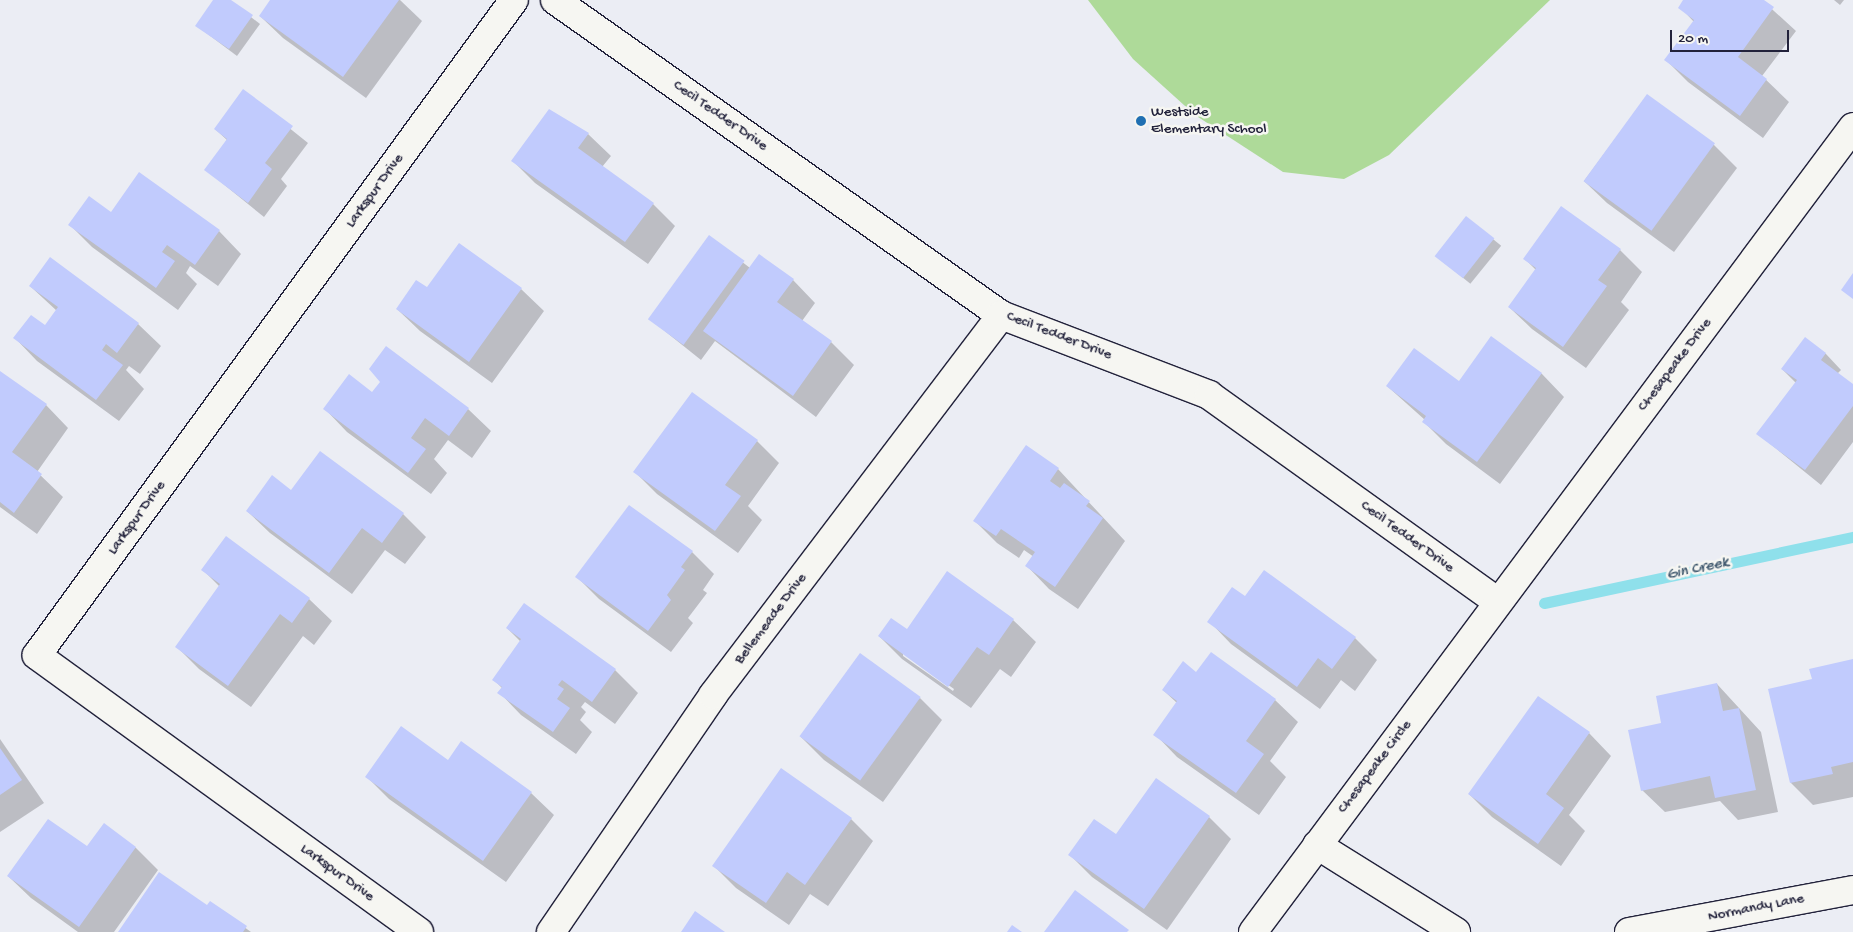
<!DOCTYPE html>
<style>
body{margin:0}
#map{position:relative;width:1853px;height:932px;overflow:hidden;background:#ebedf4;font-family:"Gochi Hand",sans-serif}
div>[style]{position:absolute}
.green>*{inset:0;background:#aeda99}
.shadow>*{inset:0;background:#0003;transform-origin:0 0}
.stream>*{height:11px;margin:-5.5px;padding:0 5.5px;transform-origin:5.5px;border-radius:5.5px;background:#8fe0eb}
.building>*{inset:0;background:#c1cbfd;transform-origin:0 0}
.roads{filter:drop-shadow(1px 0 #22223b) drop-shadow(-1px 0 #22223b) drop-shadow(0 1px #22223b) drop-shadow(0 -1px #22223b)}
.minor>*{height:28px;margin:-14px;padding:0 14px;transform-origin:14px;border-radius:14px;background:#f6f6f2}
.dots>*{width:14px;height:14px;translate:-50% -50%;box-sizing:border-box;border:2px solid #f6f6f2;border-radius:50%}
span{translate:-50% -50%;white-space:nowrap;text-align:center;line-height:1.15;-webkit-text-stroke:5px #f6f6f2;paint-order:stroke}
.poi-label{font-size:15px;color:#22223b}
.left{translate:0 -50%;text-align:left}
.street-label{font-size:15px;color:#22223b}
.water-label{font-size:16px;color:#435b70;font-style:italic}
.scale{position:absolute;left:1670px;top:30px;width:119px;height:22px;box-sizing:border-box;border:2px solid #22223b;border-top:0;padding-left:6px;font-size:15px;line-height:18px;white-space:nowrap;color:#22223b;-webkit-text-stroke:4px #f6f6f2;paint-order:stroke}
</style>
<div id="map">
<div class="green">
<div style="clip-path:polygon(1088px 0,1550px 0,1389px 155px,1344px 179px,1283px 172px,1195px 115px,1133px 59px)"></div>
</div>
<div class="shadow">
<div style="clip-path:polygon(215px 0,229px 0,260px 24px,237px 56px,197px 26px)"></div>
<div style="clip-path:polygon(272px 0,400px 0,422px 21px,366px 98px,283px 38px,260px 16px)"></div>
<div style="clip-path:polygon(1685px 0,1762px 0,1796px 31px,1762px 76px,1789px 102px,1763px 138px,1688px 82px,1666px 60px,1694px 22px,1680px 7px)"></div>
<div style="clip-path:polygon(1834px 0,1844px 0,1840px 5px)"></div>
<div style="clip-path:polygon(243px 91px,308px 143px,281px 179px,287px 186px,264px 217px,206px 170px,227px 140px,215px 129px)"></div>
<div style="clip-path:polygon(1647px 96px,1714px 145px,1737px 168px,1674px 252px,1607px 203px,1584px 181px)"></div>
<div style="clip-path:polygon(588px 134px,611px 156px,602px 167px,653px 204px,675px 226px,648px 264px,535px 183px,513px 161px)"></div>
<div style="clip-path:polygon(111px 214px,219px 231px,241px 254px,218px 286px,190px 266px,186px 273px,197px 284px,178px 310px,92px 247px,70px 225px)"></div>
<div style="left:1467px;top:218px;width:44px;height:49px;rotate:39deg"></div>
<div style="clip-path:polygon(710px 237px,750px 268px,793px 280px,815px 303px,802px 321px,831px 342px,854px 365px,816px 417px,715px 341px,701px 360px,651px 320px)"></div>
<div style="clip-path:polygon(459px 244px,521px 289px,544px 311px,492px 383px,420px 331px,397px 309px,427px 289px)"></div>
<div style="clip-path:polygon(1620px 250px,1642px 272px,1621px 302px,1629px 310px,1586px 368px,1532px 329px,1509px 307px,1536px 270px,1525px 259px)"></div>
<div style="clip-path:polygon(30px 286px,138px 324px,161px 346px,140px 374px,129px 366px,126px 370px,144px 389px,119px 421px,37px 361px,15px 338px,45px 327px,57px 311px)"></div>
<div style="clip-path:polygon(1492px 338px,1542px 374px,1564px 397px,1500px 484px,1446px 444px,1424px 422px,1425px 420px,1387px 386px,1459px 382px)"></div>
<div style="clip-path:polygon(1805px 339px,1826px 354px,1841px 370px,1837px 374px,1853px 386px,1853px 442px,1821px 485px,1758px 434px,1796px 383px,1782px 369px)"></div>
<div style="clip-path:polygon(386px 348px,468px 409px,491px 431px,472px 458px,448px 440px,434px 459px,447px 473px,431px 494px,347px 432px,325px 409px,372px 394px,381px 382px)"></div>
<div style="clip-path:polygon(0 373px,46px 405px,68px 428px,37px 472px,63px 497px,37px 534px,0 507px)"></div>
<div style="clip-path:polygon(757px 441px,779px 463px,748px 506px,762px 520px,738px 553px,657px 494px,635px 472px)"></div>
<div style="clip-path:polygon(1026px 447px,1058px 469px,1125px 541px,1078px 609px,1049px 589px,1027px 566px,1034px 557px,1024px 550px,1019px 558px,997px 543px,975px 521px)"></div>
<div style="clip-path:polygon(320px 453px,403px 514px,426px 537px,405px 564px,385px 550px,352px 594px,270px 533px,247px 511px,292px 492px)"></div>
<div style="clip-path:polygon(692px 552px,714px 574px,703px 590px,707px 593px,688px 618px,693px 623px,671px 652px,599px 599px,577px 577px)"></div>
<div style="clip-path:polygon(203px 570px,309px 599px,332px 621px,314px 645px,303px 636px,251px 707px,199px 669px,177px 647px,220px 587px)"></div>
<div style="clip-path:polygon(1245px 598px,1355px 638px,1377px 660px,1355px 691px,1341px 680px,1320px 709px,1231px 644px,1209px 621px)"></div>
<div style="clip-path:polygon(524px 605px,615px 670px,638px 693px,615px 724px,585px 702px,581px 707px,586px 712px,580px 720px,592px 732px,576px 754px,521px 715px,499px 692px,502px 688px,494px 680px,521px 642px,507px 628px)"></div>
<div style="clip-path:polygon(evenodd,1013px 620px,1036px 642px,1011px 677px,1000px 669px,971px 708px,902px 659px,879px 636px,1013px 620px,903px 653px,954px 689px,953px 691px,903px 656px,903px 653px)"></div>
<div style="clip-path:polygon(1853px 661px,1853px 797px,1813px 805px,1791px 783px,1814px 680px)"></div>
<div style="clip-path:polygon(1197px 674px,1275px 700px,1298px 722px,1270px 761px,1286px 777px,1259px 815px,1177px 757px,1155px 734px,1177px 703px,1163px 690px)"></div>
<div style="clip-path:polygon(1717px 684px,1761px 732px,1778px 812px,1738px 820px,1720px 801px,1665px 812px,1642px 790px)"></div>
<div style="clip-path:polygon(920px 698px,942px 720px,883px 802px,824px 760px,801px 737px)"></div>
<div style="clip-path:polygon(1589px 733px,1611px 756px,1569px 815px,1585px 831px,1561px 866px,1492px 817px,1469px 794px)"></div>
<div style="clip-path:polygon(0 739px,44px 803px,0 832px)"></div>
<div style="clip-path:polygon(461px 743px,531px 793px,554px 815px,506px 882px,389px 799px,367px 777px,448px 762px)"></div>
<div style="clip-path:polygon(1209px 817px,1231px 839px,1167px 930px,1092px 877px,1070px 855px)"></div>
<div style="clip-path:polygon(851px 819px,873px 841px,828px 906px,810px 894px,789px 925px,736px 888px,714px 866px)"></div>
<div style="clip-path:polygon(104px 825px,136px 848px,158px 870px,114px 932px,78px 932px,31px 898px,8px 876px,87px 848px)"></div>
<div style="clip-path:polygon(211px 903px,251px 932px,120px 932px,208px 907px)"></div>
</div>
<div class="stream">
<div style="left:1544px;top:603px;width:316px;rotate:-12.1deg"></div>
</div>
<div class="building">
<div style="clip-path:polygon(213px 0,231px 0,253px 15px,229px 49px,195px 26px)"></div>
<div style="clip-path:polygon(270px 0,399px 0,343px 77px,259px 16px)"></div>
<div style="clip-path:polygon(1683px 0,1764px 0,1774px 7px,1738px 57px,1767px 79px,1740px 116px,1664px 60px,1694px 20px,1678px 8px)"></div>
<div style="clip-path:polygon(243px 89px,293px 126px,265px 163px,272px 169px,248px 203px,204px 170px,227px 139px,214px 129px)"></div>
<div style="left:1647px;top:94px;width:84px;height:108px;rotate:36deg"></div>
<div style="clip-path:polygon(549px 109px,589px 133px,578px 148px,654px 203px,625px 242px,511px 161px)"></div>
<div style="clip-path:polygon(139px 172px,220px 230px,195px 265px,167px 245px,162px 252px,175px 261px,156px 288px,68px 225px,89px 196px,111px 212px)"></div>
<div style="clip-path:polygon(1561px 206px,1621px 249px,1598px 280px,1607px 286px,1563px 347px,1508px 307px,1536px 268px,1523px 259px)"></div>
<div style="left:1466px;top:216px;width:36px;height:51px;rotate:38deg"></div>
<div style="left:709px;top:235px;width:44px;height:104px;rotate:36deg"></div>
<div style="clip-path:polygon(459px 243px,522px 288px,469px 362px,396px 309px,416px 280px,427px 287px)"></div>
<div style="clip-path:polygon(759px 254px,794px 279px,777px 302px,832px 341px,793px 396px,703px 331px)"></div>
<div style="clip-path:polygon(50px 257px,139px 323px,117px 353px,106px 344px,102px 350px,123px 365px,96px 400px,13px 338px,31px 315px,45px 325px,58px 307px,29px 286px)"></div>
<div style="clip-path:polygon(1853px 273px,1853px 299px,1841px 290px)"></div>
<div style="clip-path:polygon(1491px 336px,1542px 373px,1477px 462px,1422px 422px,1426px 416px,1386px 386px,1414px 348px,1459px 381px)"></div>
<div style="clip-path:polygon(1805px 337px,1826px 353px,1821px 360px,1853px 384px,1853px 406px,1805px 470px,1756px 434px,1797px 380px,1781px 369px)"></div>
<div style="clip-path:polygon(386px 346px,469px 408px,449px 436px,425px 418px,411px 438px,426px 449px,408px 473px,323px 409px,349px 374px,372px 392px,380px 382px,369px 369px)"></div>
<div style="clip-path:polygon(0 371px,47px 404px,12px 452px,42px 474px,14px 513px,0 502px)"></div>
<div style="clip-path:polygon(692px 392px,758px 440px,725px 485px,741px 496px,715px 531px,633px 472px)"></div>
<div style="clip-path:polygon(1026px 445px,1059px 468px,1050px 481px,1060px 488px,1064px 483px,1090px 501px,1086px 506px,1103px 518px,1055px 587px,1025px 566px,1035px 552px,1001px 529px,996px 536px,973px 521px)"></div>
<div style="clip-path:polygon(320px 451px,404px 513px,382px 543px,362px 528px,329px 573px,246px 511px,272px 475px,291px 490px)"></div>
<div style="clip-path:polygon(629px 505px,693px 551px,681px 567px,685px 570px,667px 595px,671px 600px,648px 631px,575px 577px)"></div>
<div style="clip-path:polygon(226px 536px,310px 598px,292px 623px,280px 614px,228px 686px,175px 647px,220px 584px,201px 570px)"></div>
<div style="clip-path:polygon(1264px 570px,1356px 637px,1332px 669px,1318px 658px,1297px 687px,1207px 622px,1232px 587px,1245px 596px)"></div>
<div style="clip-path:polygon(947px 571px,1014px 619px,989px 655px,977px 647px,948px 687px,878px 636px,891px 618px,907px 629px)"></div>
<div style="clip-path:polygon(524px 603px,616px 669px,592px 702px,562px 680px,558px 685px,564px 689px,557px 699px,570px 708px,553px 732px,497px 693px,502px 687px,492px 680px,521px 639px,506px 628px)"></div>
<div style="clip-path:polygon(1211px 652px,1276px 699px,1246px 741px,1264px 754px,1236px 793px,1153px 735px,1177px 701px,1162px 690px,1183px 661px,1196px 672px)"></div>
<div style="left:860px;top:653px;width:75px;height:103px;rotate:36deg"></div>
<div style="clip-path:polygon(1853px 659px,1853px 762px,1831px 767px,1833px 774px,1790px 783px,1768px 689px,1812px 679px,1809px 669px)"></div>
<div style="clip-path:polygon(1717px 683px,1723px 711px,1739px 708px,1756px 790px,1715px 798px,1710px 776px,1641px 791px,1628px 730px,1661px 723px,1656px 696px)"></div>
<div style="clip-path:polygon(1538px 696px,1590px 732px,1546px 794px,1564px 808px,1538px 844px,1468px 794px)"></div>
<div style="clip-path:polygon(401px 726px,448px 760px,461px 741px,532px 792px,483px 861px,365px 777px)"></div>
<div style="clip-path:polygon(0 748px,22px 780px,0 795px)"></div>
<div style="clip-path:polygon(781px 768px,852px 818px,805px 885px,787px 872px,766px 903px,712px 866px)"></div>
<div style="clip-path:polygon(1156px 778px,1210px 816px,1144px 909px,1068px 855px,1094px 819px,1116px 834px)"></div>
<div style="clip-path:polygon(48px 819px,87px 846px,104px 823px,136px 847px,79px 927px,7px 876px)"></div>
<div style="clip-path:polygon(159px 872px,207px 905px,210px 901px,247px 926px,243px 932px,118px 932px)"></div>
<div style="clip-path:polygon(1075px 890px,1129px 930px,1127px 932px,1044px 932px)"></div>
<div style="clip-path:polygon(695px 911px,725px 932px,681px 932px)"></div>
<div style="clip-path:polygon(1012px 925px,1022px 932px,1007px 932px)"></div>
</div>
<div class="roads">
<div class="minor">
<div style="left:555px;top:0;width:546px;rotate:35.23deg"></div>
<div style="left:1001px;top:315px;width:223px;rotate:21deg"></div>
<div style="left:1209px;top:395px;width:355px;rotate:35.6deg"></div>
<div style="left:1317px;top:845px;width:164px;rotate:32deg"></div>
<div style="left:419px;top:932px;width:472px;rotate:-144.1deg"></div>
<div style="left:37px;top:655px;width:810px;rotate:-53.94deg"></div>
<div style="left:551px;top:932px;width:287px;rotate:-55.6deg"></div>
<div style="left:713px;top:695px;width:477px;rotate:-52.8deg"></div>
<div style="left:1253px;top:932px;width:1004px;rotate:-53.3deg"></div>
<div style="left:1629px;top:932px;width:228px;rotate:-10.6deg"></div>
</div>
</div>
<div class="dots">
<div style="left:1141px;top:121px;background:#1f6fb2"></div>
</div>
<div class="poi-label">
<span class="left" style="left:1151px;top:121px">Westside<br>Elementary School</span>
</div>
<div class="street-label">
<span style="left:720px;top:116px;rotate:35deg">Cecil Tedder Drive</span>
<span style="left:375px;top:191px;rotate:-54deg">Larkspur Drive</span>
<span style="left:1059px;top:336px;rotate:21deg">Cecil Tedder Drive</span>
<span style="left:1675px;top:365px;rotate:-53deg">Chesapeake Drive</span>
<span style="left:137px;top:518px;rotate:-54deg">Larkspur Drive</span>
<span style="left:1407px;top:537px;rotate:36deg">Cecil Tedder Drive</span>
<span style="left:771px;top:619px;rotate:-53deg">Bellemeade Drive</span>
<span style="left:1375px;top:767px;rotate:-53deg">Chesapeake Circle</span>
<span style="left:337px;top:873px;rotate:36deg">Larkspur Drive</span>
<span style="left:1756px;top:908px;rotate:-11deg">Normandy Lane</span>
</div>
<div class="water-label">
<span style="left:1698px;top:570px;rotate:-12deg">Gin Creek</span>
</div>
<div class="scale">20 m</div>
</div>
